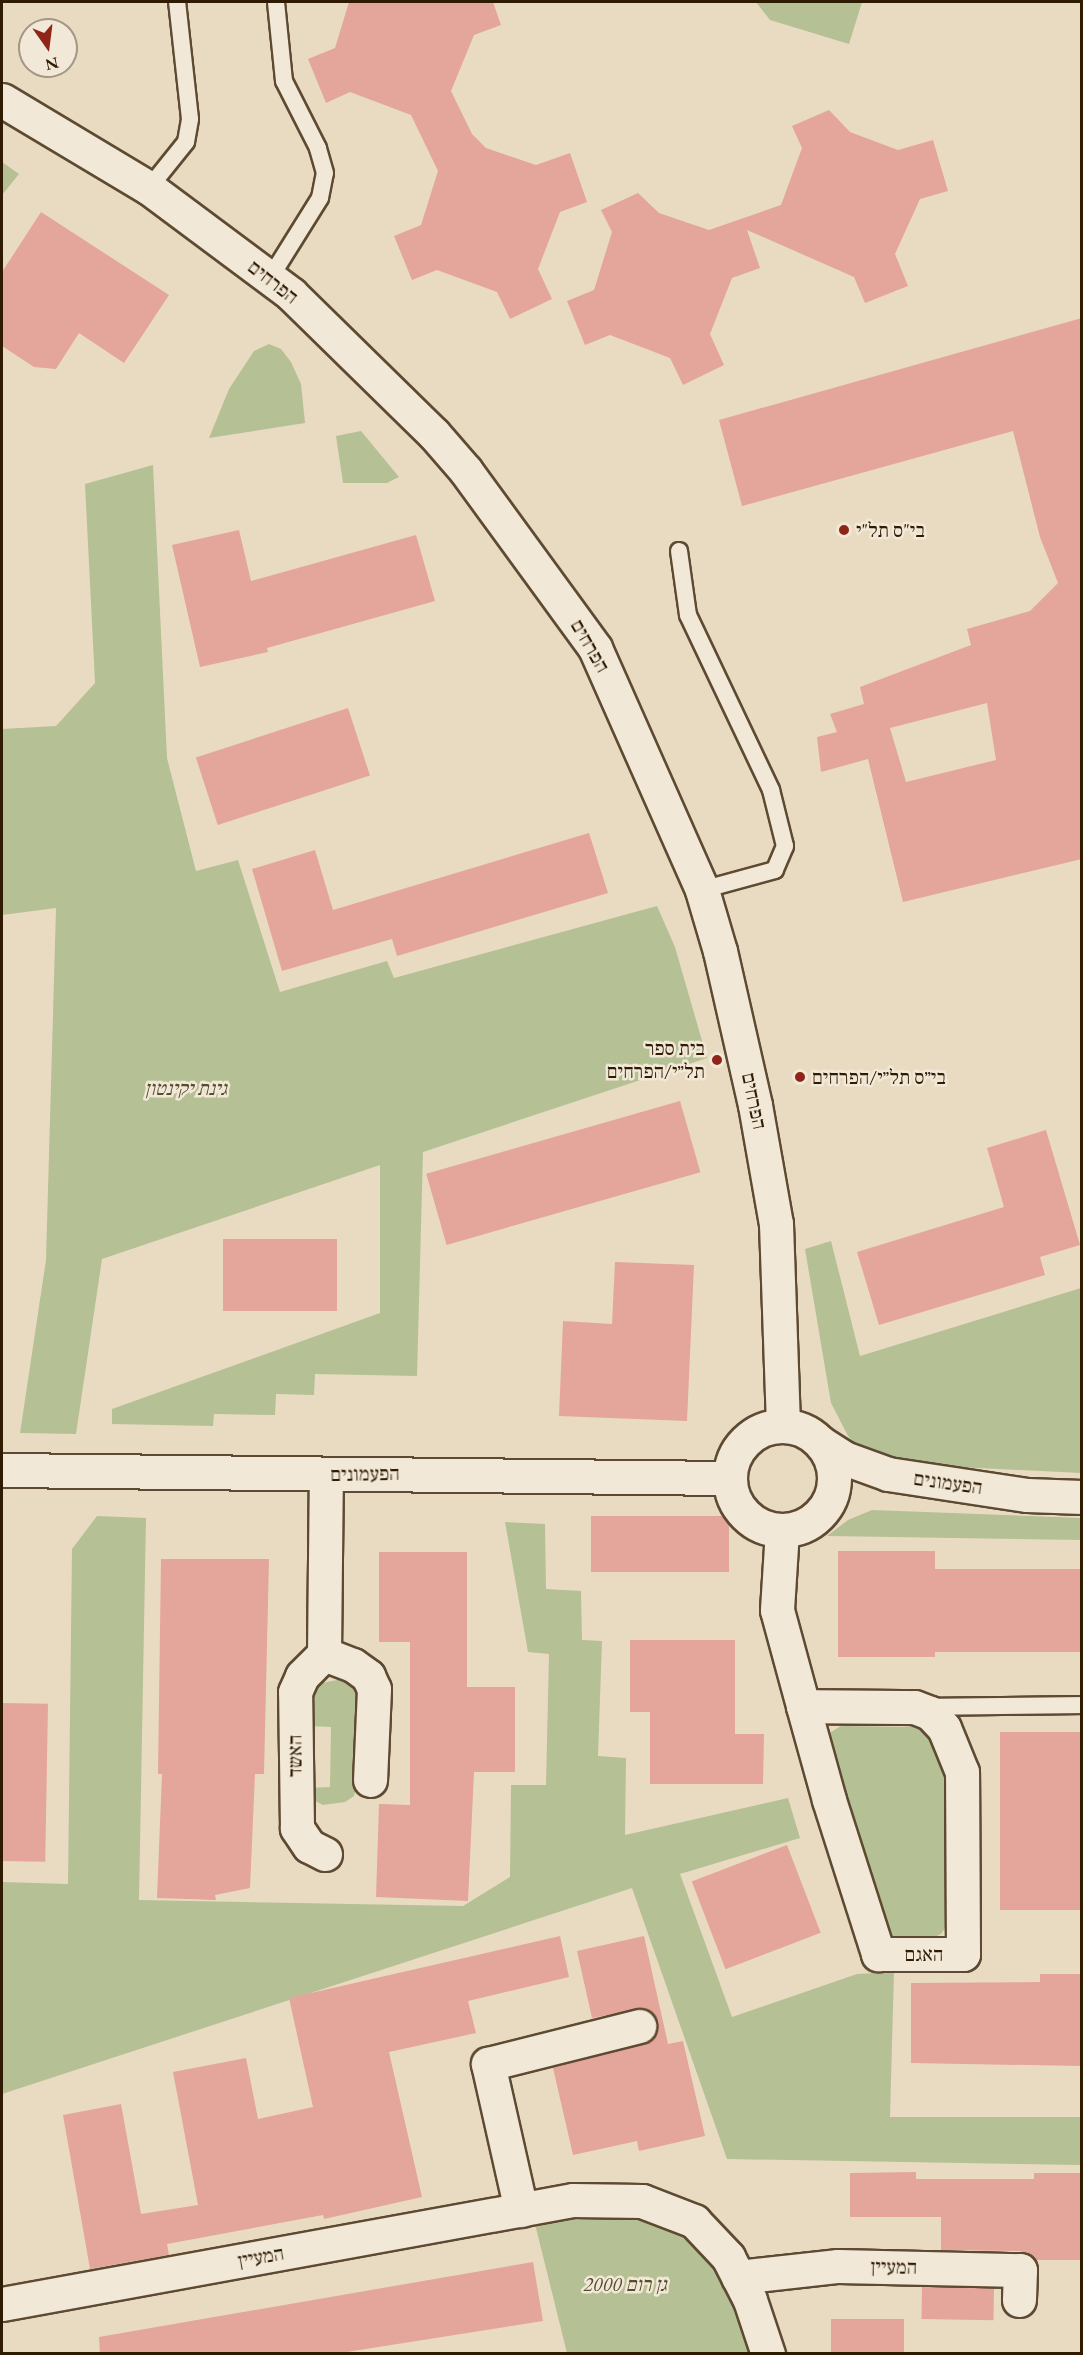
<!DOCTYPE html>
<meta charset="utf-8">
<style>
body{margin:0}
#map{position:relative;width:1083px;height:2355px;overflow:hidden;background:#e9dbc2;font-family:"EB Garamond","Frank Ruhl Libre",serif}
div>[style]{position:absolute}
.green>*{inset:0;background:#b5c094}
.building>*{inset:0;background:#e4a59b;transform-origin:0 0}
.roads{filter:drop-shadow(2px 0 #5e4a32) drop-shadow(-2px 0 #5e4a32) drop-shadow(0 2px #5e4a32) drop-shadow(0 -2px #5e4a32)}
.service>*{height:16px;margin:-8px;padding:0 8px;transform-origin:8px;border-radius:8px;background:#f1e8d7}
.minor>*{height:33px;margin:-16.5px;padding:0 16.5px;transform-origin:16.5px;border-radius:16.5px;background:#f1e8d7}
.minor>.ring{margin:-16.5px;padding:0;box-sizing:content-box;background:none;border:33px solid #f1e8d7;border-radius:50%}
.dots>*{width:16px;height:16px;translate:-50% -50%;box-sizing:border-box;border:3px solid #f1e8d7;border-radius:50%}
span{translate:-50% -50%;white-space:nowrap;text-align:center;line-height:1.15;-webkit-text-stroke:5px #f1e8d7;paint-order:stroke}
.street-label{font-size:20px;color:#2f1a02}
.poi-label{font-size:20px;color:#2f1a02}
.left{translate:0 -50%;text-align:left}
.right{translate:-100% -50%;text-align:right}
.park-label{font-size:20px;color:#574c2e;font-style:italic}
.frame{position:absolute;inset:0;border:3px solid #2f1a02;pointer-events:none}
.north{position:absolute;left:18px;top:18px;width:60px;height:60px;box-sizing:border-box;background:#f1e8d7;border:2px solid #a39682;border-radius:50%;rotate:166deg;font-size:16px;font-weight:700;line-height:24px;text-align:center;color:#2f1a02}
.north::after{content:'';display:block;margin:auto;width:21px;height:27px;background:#8f2418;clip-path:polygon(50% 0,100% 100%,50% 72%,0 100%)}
</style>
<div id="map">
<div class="green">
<div style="clip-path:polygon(756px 2px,862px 2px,849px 44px,770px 20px)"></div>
<div style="clip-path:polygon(2px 162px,19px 174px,2px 195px)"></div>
<div style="clip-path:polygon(269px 344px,281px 349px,291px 362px,301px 384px,305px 423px,209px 438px,229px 389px,254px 351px)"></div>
<div style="clip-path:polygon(361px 431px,399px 477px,387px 483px,343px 483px,336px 436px)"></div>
<div style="clip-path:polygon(153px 465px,167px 758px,196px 871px,238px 860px,280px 992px,387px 961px,394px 978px,657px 906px,675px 947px,707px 1058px,423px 1152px,417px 1376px,315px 1374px,314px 1395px,276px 1394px,275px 1415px,214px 1414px,213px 1426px,112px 1424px,112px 1409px,380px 1313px,380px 1165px,102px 1259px,76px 1434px,20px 1433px,46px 1260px,56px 908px,2px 915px,2px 729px,56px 726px,95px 683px,85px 484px)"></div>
<div style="clip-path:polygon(831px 1241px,860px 1356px,1081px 1288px,1081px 1473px,897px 1464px,865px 1455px,848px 1436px,831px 1403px,805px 1249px)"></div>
<div style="clip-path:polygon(872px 1510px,1081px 1518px,1081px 1540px,827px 1536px,848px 1520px)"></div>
<div style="clip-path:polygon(97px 1516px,146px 1518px,139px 1900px,463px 1906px,510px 1877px,511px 1785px,546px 1785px,549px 1654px,528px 1652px,505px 1522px,545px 1524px,546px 1589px,581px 1591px,582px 1640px,602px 1641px,598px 1756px,626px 1758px,625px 1835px,788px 1798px,800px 1838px,680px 1874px,732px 2017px,857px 1974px,894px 1972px,890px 2117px,1081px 2117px,1081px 2165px,727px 2159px,632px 1888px,2px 2094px,2px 1882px,68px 1884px,72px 1549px)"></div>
<div style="clip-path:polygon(342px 1679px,356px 1689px,360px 1702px,357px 1783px,354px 1796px,345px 1802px,323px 1805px,311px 1799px,308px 1788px,330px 1787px,331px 1727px,309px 1726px,309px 1696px,317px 1684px)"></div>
<div style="clip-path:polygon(841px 1726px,913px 1727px,930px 1733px,948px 1761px,948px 1924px,941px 1934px,926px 1941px,892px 1940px,884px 1932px,827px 1742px,831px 1732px)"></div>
<div style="clip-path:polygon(635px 2214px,692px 2233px,719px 2267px,754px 2353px,567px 2353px,535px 2224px,576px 2217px)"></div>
</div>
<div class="building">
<div style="clip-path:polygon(349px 2px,493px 2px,501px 25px,474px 35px,451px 91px,472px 134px,486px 148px,536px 165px,570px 153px,587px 202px,560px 212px,538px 269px,552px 299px,510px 319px,497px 292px,437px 270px,412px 280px,394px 236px,421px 225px,438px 171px,411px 115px,350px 92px,326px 103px,308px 59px,335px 48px)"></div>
<div style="clip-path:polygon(829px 110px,850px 132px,898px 150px,933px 140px,948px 191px,920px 199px,895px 254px,908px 286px,865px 303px,854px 277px,747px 230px,760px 268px,732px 278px,710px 334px,724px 365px,683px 385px,670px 358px,610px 335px,585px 345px,567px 301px,594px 290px,612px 232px,601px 210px,638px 193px,659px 213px,709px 230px,781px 205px,802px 148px,792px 126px)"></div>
<div style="clip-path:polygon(41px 212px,169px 295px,124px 363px,79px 333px,56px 369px,34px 367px,2px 346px,2px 272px)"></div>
<div style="clip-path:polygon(evenodd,1082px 318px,1082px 859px,903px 902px,868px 759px,821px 772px,817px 737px,837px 732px,830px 714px,864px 704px,860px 687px,971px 645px,967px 629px,1030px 611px,1058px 583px,1040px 537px,1013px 431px,742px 506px,719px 420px,1082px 318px,987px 703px,996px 760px,906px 782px,890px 728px,987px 703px)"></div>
<div style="clip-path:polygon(239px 530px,251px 581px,416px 535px,435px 601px,267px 648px,268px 652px,200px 667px,172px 545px)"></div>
<div style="left:348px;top:708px;width:71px;height:160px;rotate:72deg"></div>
<div style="clip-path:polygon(589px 833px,608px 893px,397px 956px,392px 939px,282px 971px,252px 869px,315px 850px,333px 910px)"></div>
<div style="left:680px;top:1101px;width:74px;height:264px;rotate:74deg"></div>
<div style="clip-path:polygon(1046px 1130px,1080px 1245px,1040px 1257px,1045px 1275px,879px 1325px,857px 1252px,1004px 1207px,987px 1148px)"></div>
<div style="left:337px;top:1239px;width:72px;height:114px;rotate:90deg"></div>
<div style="clip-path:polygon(615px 1262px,694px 1265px,687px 1421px,559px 1416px,563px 1321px,612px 1324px)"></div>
<div style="left:729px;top:1516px;width:56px;height:138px;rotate:90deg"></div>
<div style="clip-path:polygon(838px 1551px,935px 1551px,935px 1569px,1082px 1569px,1082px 1652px,935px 1652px,935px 1657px,838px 1657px)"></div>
<div style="clip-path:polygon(379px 1552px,467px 1552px,467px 1687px,515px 1687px,515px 1772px,474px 1772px,468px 1901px,376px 1897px,379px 1804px,410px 1805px,410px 1642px,379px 1642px)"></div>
<div style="clip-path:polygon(161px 1559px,269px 1559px,264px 1774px,255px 1774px,250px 1888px,215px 1895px,216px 1900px,157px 1898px,162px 1774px,158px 1774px)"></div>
<div style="clip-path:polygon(630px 1640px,735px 1640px,735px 1734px,764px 1734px,763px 1784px,650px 1784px,650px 1712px,630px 1712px)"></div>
<div style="left:2px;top:1703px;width:46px;height:158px;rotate:1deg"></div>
<div style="left:1082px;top:1732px;width:178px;height:82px;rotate:90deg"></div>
<div style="left:787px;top:1845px;width:94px;height:102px;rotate:69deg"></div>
<div style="clip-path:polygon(560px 1936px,569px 1977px,468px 2001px,476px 2033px,389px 2052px,422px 2197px,324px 2219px,323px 2215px,167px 2244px,169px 2255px,90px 2269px,63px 2115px,121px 2104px,141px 2214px,198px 2205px,173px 2072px,246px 2058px,258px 2119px,313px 2107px,289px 1998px)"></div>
<div style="clip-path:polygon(644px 1936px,668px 2044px,683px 2041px,705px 2136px,639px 2151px,637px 2141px,573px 2155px,553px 2068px,644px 2044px,657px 2031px,653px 2013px,644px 2008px,592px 2018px,577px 1951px)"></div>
<div style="clip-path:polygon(1040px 1974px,1082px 1974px,1082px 2066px,911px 2063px,911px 1983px,1040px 1982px)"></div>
<div style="clip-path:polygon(916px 2172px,916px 2179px,1034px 2179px,1034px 2173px,1082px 2173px,1082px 2260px,1036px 2260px,1020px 2251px,941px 2250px,941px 2217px,850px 2217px,850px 2173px)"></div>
<div style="clip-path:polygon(533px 2262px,543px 2321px,334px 2354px,100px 2354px,99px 2337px)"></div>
<div style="left:922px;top:2287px;width:72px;height:32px;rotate:1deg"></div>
<div style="left:831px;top:2319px;width:73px;height:35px"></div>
</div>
<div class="roads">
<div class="service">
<div style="left:149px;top:188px;width:59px;rotate:-51.2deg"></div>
<div style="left:186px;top:142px;width:23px;rotate:-80deg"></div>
<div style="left:190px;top:119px;width:118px;rotate:-96.3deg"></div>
<div style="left:270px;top:278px;width:94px;rotate:-58deg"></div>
<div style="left:320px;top:198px;width:25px;rotate:-79deg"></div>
<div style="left:325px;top:173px;width:26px;rotate:-106deg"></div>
<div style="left:318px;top:148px;width:75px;rotate:-116.9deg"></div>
<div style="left:284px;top:81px;width:79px;rotate:-95.8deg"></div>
<div style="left:679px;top:551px;width:65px;rotate:82deg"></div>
<div style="left:688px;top:615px;width:194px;rotate:64.6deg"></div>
<div style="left:771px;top:790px;width:58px;rotate:76deg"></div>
<div style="left:785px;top:846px;width:26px;rotate:113deg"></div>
<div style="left:775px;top:870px;width:76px;rotate:164.7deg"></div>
<div style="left:926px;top:1707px;width:156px;rotate:-0.7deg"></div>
</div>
<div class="minor">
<div style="left:2px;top:100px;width:171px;rotate:30.9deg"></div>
<div style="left:149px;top:188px;width:177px;rotate:36.7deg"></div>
<div style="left:291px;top:294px;width:200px;rotate:44.4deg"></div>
<div style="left:434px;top:434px;width:49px;rotate:49.1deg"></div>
<div style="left:466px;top:471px;width:219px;rotate:53.9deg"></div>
<div style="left:595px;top:648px;width:265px;rotate:66.1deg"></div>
<div style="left:702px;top:890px;width:64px;rotate:73.6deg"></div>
<div style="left:720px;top:951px;width:158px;rotate:77.2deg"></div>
<div style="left:755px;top:1105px;width:121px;rotate:80deg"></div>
<div style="left:776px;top:1224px;width:202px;rotate:88deg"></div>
<div class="ring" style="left:730px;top:1426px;width:71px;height:71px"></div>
<div style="left:821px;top:1443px;width:27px;rotate:33deg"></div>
<div style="left:844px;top:1458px;width:47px;rotate:20deg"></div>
<div style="left:888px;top:1474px;width:141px;rotate:8.6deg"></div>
<div style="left:1027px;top:1495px;width:55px;rotate:2.1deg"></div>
<div style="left:2px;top:1470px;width:727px;rotate:0.63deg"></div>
<div style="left:782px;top:1530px;width:80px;rotate:93.6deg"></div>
<div style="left:777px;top:1610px;width:99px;rotate:74.8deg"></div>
<div style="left:803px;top:1706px;width:98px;rotate:74.5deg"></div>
<div style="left:829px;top:1800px;width:162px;rotate:72.3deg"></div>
<div style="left:878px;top:1954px;width:85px"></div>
<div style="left:963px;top:1954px;width:182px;rotate:-90.3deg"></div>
<div style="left:962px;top:1772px;width:48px;rotate:-112.2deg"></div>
<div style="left:944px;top:1728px;width:21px;rotate:-133deg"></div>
<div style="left:930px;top:1713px;width:17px;rotate:-159deg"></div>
<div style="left:914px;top:1707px;width:111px;rotate:-179.5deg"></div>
<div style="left:324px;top:1654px;width:31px;rotate:21deg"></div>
<div style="left:353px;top:1665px;width:19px;rotate:36deg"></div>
<div style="left:368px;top:1676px;width:14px;rotate:65deg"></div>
<div style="left:374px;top:1689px;width:91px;rotate:92.5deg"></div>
<div style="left:325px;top:1854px;width:18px;rotate:-153deg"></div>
<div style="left:309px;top:1846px;width:22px;rotate:-124deg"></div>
<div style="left:297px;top:1828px;width:136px;rotate:-90.8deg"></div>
<div style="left:295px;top:1692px;width:17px;rotate:-66deg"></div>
<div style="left:302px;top:1676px;width:31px;rotate:-45deg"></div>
<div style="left:324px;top:1654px;width:179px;rotate:-89.4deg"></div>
<div style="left:521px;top:2210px;width:150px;rotate:-102.7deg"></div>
<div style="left:488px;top:2064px;width:156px;rotate:-14.1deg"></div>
<div style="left:738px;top:2277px;width:101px;rotate:-6.3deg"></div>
<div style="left:838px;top:2266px;width:182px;rotate:1.3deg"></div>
<div style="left:1020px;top:2270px;width:30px;rotate:92deg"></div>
<div style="left:2px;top:2304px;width:580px;rotate:-10.32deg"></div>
<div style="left:573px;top:2200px;width:69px;rotate:0.8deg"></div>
<div style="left:642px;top:2201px;width:56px;rotate:21deg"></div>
<div style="left:694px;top:2221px;width:50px;rotate:46.6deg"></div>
<div style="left:728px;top:2257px;width:48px;rotate:62.9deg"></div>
<div style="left:750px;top:2300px;width:57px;rotate:71.6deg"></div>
</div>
</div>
<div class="dots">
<div style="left:844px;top:530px;background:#8f2418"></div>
<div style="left:717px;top:1060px;background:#8f2418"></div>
<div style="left:800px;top:1077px;background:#8f2418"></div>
</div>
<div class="street-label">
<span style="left:273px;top:282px;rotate:38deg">הפרחים</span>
<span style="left:590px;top:646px;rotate:60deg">הפרחים</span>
<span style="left:754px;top:1101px;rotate:78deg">הפרחים</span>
<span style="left:365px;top:1474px;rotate:-1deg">הפעמונים</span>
<span style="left:948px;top:1483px;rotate:8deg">הפעמונים</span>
<span style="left:295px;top:1756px;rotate:-90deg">האשד</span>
<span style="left:924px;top:1954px">האגם</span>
<span style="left:261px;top:2257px;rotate:-10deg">המעיין</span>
<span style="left:894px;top:2267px;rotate:1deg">המעיין</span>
</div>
<div class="poi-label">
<span class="left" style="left:856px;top:530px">בי"ס תל"י</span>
<span class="right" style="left:705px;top:1060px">בית ספר<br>תל״י/הפרחים</span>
<span class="left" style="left:812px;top:1077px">בי״ס תל״י/הפרחים</span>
</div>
<div class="park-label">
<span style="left:186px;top:1088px">גינת יקינטון</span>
<span style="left:625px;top:2284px">גן רום 2000</span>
</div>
<div class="frame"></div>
<div class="north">N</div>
</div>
